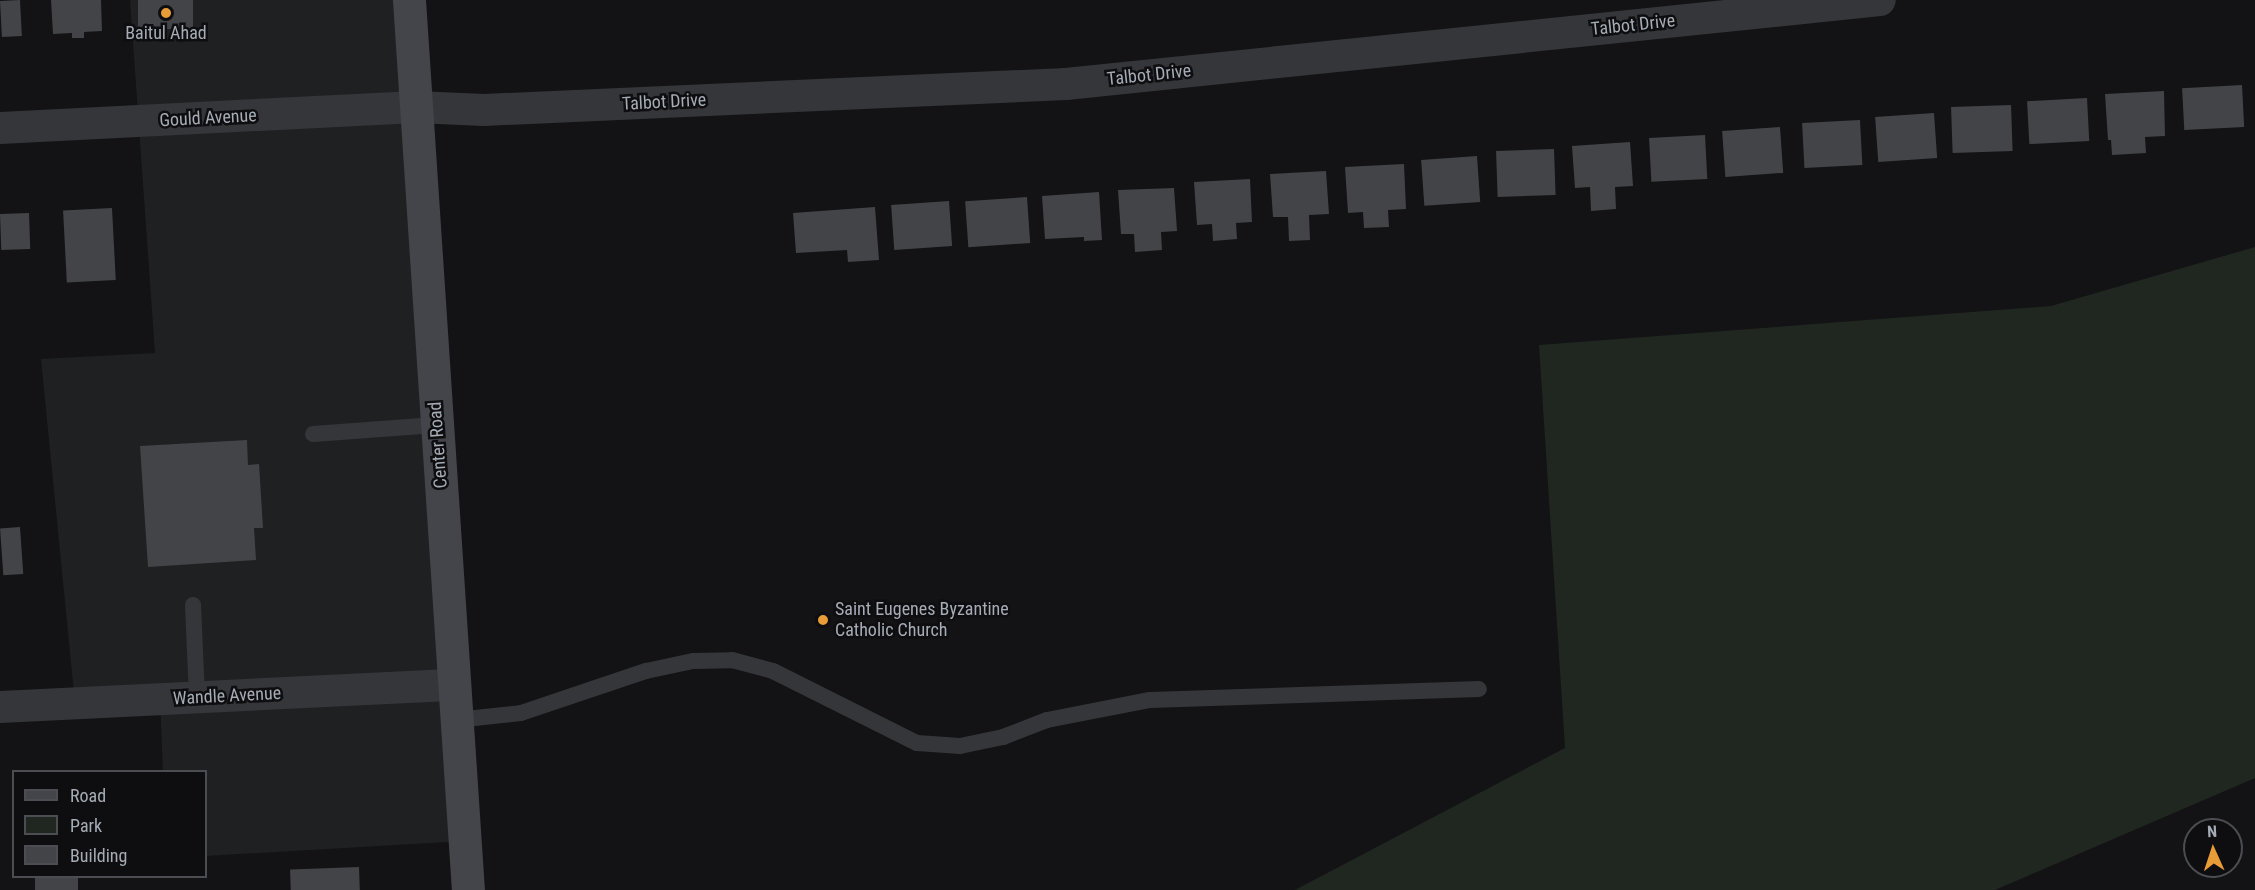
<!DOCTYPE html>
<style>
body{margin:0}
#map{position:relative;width:2255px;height:890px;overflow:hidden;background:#131315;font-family:"Roboto Condensed",sans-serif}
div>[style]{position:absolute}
.built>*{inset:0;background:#1f2022}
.green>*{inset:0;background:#202720}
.building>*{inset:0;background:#424448;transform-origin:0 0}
.service>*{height:16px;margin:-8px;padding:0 8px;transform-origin:8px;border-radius:8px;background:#35363a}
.minor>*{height:32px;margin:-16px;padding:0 16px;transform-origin:16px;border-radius:16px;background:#35363a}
.secondary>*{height:33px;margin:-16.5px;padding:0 16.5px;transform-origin:16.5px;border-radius:16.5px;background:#43454a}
.dots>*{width:16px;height:16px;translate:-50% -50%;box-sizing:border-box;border:3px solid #0e0e10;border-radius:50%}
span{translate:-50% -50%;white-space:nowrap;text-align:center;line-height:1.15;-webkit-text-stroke:5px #0e0e10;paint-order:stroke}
.street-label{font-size:18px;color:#a6acb5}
.poi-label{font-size:18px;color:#a6acb5}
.left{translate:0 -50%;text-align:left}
.legend{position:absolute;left:12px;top:770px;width:195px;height:108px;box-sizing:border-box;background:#0e0e10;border:2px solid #4b4d52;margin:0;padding:8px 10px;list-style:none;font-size:18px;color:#a6acb5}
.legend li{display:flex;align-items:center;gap:12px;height:30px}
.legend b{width:30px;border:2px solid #4b4d52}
.north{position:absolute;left:2183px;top:818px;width:60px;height:60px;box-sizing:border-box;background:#0e0e10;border:2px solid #4b4d52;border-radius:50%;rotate:357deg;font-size:16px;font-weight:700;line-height:24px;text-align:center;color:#a6acb5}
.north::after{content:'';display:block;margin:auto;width:21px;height:27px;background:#e89c38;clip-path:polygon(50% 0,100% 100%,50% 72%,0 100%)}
</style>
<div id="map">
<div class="built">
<div style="clip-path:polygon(130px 0,409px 0,464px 841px,206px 856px,206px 772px,163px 771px,160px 699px,75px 703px,41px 359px,155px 353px)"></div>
</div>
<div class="green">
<div style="clip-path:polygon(2255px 247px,2255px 778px,1995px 890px,1295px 890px,1565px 748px,1539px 345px,2051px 306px)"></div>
</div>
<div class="building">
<div style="left:20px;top:0;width:36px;height:20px;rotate:87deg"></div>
<div style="clip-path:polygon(51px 0,101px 0,102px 31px,84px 32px,84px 38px,72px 38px,72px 33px,53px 34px)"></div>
<div style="left:138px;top:0;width:55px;height:29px"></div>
<div style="left:2242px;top:85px;width:42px;height:60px;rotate:87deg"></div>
<div style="clip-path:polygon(2164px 91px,2165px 136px,2145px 137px,2146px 153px,2112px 155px,2111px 140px,2108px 140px,2105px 94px)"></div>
<div style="left:2087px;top:98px;width:43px;height:60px;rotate:87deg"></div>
<div style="left:2011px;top:105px;width:46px;height:60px;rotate:88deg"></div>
<div style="left:1934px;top:113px;width:45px;height:59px;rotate:86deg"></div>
<div style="left:1860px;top:120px;width:45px;height:58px;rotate:87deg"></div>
<div style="left:1780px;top:127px;width:46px;height:58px;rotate:86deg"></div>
<div style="left:1705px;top:135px;width:44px;height:56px;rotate:87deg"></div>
<div style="clip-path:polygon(1630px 142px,1633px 186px,1615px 187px,1616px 209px,1591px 211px,1590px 187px,1575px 188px,1572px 146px)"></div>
<div style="left:1554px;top:149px;width:46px;height:58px;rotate:88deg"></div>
<div style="left:1477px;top:156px;width:46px;height:56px;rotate:86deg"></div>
<div style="clip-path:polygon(1404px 164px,1406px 209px,1388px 210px,1389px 227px,1364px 228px,1363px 212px,1348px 213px,1345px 167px)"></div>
<div style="clip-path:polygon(1326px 171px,1329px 214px,1309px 215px,1310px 240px,1289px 241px,1288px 217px,1273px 217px,1270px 174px)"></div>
<div style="clip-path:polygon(1250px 179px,1252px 222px,1236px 223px,1237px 239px,1213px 241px,1212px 224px,1197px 225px,1194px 182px)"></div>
<div style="clip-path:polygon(1174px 188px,1177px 231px,1161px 232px,1162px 250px,1135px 252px,1134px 234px,1121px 234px,1118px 190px)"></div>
<div style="clip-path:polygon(1099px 192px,1102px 240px,1084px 241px,1084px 237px,1045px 239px,1042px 196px)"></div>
<div style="left:1027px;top:197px;width:46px;height:62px;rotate:86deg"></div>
<div style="left:949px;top:201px;width:45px;height:58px;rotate:86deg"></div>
<div style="clip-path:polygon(875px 207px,879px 260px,848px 262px,847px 250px,796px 253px,793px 213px)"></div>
<div style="left:112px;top:208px;width:72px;height:49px;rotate:87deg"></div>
<div style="left:29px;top:213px;width:36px;height:29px;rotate:88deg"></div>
<div style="clip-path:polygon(247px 440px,248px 465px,259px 464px,263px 528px,254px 528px,256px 560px,148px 567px,140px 446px)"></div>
<div style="left:20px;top:527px;width:47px;height:20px;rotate:86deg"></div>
<div style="left:359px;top:867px;width:23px;height:69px;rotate:88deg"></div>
<div style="left:35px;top:876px;width:43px;height:14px"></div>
</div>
<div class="service">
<div style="left:313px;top:434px;width:123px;rotate:-4.2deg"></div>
<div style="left:193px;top:605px;width:92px;rotate:87.5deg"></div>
<div style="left:456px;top:720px;width:65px;rotate:-6.1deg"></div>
<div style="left:521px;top:713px;width:132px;rotate:-18.6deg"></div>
<div style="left:646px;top:671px;width:48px;rotate:-12deg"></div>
<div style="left:693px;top:661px;width:39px;rotate:-1deg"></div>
<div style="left:732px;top:660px;width:42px;rotate:15deg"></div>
<div style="left:773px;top:671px;width:161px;rotate:26.6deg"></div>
<div style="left:917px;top:743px;width:43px;rotate:4deg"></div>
<div style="left:960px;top:746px;width:44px;rotate:-11.8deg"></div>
<div style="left:1003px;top:737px;width:47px;rotate:-21.1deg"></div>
<div style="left:1047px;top:720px;width:105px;rotate:-11deg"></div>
<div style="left:1150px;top:700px;width:329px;rotate:-1.9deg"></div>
</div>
<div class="minor">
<div style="left:0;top:128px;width:417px;rotate:-2.9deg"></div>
<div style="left:416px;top:107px;width:68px;rotate:2.5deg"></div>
<div style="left:484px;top:110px;width:583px;rotate:-2.56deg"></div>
<div style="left:1066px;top:84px;width:818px;rotate:-5.89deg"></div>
<div style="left:0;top:707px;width:455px;rotate:-2.8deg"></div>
</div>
<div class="secondary">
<div style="left:409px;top:0;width:892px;rotate:86.21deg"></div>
</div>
<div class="dots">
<div style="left:166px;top:13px;background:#e89c38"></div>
<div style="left:823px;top:620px;background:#e89c38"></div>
</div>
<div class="street-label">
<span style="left:1633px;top:25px;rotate:-6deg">Talbot Drive</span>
<span style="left:1149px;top:75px;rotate:-6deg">Talbot Drive</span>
<span style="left:664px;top:102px;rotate:-3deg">Talbot Drive</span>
<span style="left:208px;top:118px;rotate:-3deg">Gould Avenue</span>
<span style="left:438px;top:445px;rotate:-94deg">Center Road</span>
<span style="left:227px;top:696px;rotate:-3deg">Wandle Avenue</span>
</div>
<div class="poi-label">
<span style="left:166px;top:33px">Baitul Ahad</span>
<span class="left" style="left:835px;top:620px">Saint Eugenes Byzantine<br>Catholic Church</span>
</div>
<ul class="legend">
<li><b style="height:8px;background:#43454a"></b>Road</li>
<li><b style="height:16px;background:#202720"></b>Park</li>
<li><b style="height:16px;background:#424448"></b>Building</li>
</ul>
<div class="north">N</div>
</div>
